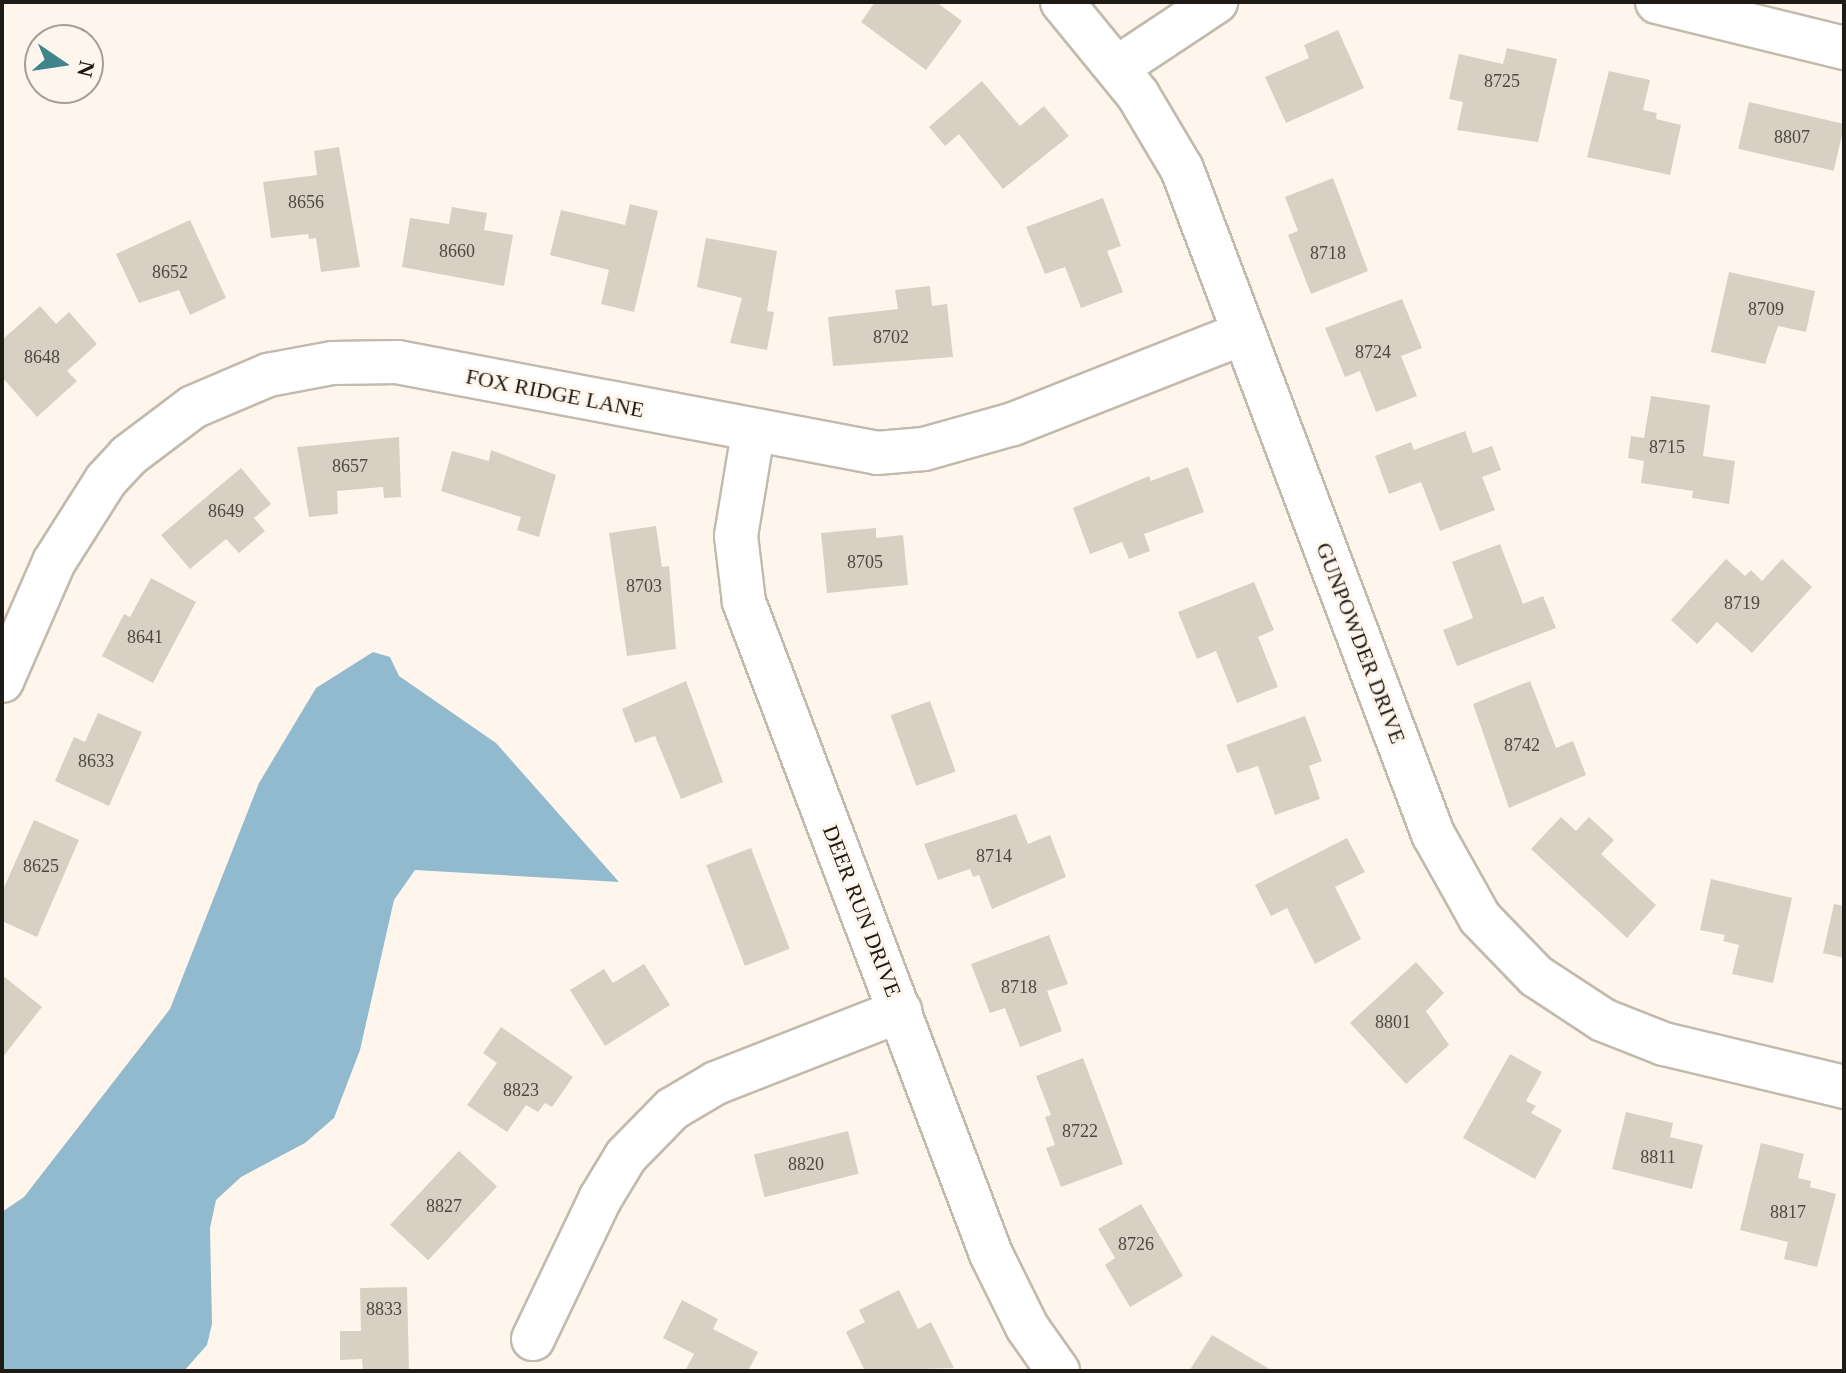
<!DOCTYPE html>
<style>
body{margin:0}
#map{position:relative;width:1846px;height:1373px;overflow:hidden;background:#fef6ec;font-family:"Times New Roman",serif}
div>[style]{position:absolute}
.water>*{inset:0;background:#91bacf}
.building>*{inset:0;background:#d9d0c4;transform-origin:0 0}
.roads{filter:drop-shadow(2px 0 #c3baae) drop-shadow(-2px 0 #c3baae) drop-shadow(0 2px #c3baae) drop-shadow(0 -2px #c3baae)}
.minor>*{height:42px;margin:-21px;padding:0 21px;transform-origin:21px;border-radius:21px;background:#fff}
span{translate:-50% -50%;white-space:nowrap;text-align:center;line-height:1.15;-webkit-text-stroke:6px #fef6ec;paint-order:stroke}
.number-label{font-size:18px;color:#4d4842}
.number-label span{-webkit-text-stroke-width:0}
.street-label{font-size:22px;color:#1e1b16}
.frame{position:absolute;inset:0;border:4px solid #1e1b16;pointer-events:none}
.north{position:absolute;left:24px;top:24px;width:80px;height:80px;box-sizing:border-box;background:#fef6ec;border:2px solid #a49e96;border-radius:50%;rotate:103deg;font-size:22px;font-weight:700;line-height:32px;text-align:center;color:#1e1b16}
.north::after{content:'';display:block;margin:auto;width:28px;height:36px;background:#3d858a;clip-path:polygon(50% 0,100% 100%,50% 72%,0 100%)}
</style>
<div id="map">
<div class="water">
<div style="clip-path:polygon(373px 652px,390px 657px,399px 676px,496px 743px,619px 882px,415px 870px,394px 900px,360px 1050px,334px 1118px,305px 1143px,241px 1177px,216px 1200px,210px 1228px,212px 1324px,207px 1345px,184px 1371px,2px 1371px,2px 1212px,24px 1197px,170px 1009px,259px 783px,316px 688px)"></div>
</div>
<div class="building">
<div style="clip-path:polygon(875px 2px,936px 2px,962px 21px,926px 70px,861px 22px)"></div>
<div style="clip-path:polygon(1338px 30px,1364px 88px,1286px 123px,1265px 77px,1309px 58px,1304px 45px)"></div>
<div style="clip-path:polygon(1507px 48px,1557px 59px,1538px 142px,1457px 130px,1463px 102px,1449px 99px,1459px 54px,1503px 64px)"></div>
<div style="clip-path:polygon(1609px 71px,1650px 80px,1643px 110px,1657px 113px,1656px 119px,1681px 125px,1670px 175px,1587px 157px)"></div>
<div style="clip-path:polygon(982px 81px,1020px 126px,1044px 106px,1069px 136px,1003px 189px,959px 134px,945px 146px,929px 127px)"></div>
<div style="left:1749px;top:102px;width:98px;height:48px;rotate:13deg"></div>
<div style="clip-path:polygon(339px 147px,360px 267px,321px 272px,316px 238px,309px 239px,308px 234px,271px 238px,263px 182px,317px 175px,314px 151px)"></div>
<div style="clip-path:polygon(1333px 178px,1368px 271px,1311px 294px,1288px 235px,1298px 231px,1285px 197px)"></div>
<div style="clip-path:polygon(1103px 198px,1121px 246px,1107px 251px,1123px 292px,1081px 308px,1065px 267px,1045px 274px,1026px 227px)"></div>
<div style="clip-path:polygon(630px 204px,658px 211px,634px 312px,601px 304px,609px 270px,550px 255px,561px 210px,625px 225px)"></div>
<div style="clip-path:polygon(452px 207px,487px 213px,484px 230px,513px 235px,504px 286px,402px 267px,410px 218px,449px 224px)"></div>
<div style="clip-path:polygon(190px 220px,226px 298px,190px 315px,179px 290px,139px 303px,116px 254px)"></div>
<div style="clip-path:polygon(706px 238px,777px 251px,767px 311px,774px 312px,767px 350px,730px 343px,742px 298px,697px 287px)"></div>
<div style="clip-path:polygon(1729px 272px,1815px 291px,1806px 332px,1778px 326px,1765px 364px,1711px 352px)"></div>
<div style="clip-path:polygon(930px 286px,932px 306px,947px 304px,953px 357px,833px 366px,828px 317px,898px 309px,895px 290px)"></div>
<div style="clip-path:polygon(1402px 299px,1422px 348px,1401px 356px,1417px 396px,1376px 412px,1360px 371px,1345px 377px,1325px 328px)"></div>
<div style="clip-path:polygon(40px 306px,56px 324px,69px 312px,97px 344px,67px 371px,77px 381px,37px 417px,2px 377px,2px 340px)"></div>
<div style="clip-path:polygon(1651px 396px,1710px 405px,1703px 456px,1735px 461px,1729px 504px,1692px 498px,1693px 491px,1641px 483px,1644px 461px,1628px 458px,1631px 436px,1644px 438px)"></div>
<div style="clip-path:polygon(1465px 431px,1473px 453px,1492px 446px,1501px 470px,1482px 477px,1495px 510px,1440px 531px,1421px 482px,1389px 494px,1375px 456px,1411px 442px,1414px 450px)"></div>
<div style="clip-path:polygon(399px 437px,401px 497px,384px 498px,383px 487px,337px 491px,338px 514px,309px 517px,297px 447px)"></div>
<div style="clip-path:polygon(491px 450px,556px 475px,539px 537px,517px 530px,521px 517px,441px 491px,452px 451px,489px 461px)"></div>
<div style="clip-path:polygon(1188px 467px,1204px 512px,1144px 534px,1150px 551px,1129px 559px,1122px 542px,1090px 554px,1073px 508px,1149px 476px,1151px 481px)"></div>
<div style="clip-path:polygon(241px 468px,271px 504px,254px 518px,265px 531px,239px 553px,226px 539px,190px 569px,161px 535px)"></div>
<div style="clip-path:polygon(656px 526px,662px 567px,669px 566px,676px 649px,627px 656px,609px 533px)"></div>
<div style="clip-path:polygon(876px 528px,876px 538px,903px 535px,908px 585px,827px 593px,821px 533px)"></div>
<div style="clip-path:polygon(1500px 544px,1523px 604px,1543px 596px,1556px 628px,1457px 666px,1443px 630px,1473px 618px,1452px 562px)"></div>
<div style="clip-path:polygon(1726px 559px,1745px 576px,1751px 570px,1762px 581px,1782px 559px,1812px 587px,1752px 653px,1717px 622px,1697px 644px,1671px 620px)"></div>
<div style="clip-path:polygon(151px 578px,196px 602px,153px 683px,102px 656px,124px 614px,130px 617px)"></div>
<div style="clip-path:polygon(1254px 582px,1274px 630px,1258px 637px,1278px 687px,1237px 703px,1216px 651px,1197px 659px,1178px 612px)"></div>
<div style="clip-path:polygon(686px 681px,723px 782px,681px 799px,655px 736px,635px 743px,622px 709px)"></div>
<div style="clip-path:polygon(1530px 681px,1556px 748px,1573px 741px,1586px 775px,1509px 808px,1473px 704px)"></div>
<div style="left:930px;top:701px;width:75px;height:42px;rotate:70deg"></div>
<div style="clip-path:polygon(98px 713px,142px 732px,109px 806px,55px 781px,74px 737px,85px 742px)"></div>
<div style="clip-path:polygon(1305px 716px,1322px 761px,1309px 766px,1320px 799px,1275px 815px,1258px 766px,1237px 773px,1226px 745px)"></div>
<div style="clip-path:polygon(1016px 814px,1028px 844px,1050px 835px,1066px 877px,992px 909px,979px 875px,973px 877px,970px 869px,938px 880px,924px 844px)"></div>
<div style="clip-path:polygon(1561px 817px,1576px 831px,1589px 817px,1614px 840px,1601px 854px,1656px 905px,1627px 938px,1531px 849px)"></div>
<div style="clip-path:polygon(34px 820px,79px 840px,37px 937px,2px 921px,2px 892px)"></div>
<div style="clip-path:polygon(1347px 838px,1365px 872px,1335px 887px,1361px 939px,1315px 964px,1287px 908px,1271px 916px,1255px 885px)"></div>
<div style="left:751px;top:848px;width:108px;height:48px;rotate:69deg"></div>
<div style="clip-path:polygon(1711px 879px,1792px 898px,1773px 983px,1732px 974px,1739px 945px,1723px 941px,1725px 935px,1700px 930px)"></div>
<div style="clip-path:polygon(1834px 904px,1844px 906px,1844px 958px,1823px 953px)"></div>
<div style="clip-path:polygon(1049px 935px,1068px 984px,1047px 991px,1062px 1031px,1020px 1047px,1005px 1008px,990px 1013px,971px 964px)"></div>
<div style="clip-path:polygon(1416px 962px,1444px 993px,1426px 1011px,1449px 1045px,1406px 1084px,1350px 1023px)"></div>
<div style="clip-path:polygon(644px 964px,670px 1005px,605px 1046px,570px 990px,604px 969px,613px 983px)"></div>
<div style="clip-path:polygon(2px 975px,42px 1007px,2px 1058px)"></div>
<div style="clip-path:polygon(501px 1027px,573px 1077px,552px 1107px,545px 1103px,538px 1112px,526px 1105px,507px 1132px,467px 1105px,497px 1063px,483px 1053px)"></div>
<div style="clip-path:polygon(1510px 1054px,1542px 1072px,1526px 1101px,1536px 1106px,1531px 1113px,1562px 1130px,1535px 1179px,1463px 1138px)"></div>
<div style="clip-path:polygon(1083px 1058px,1123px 1164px,1061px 1187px,1046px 1148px,1055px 1145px,1045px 1117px,1051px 1115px,1036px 1076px)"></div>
<div style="clip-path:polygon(1626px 1112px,1673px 1123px,1670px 1137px,1703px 1145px,1692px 1189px,1612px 1169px)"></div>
<div style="left:848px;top:1131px;width:44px;height:97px;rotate:76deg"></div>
<div style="clip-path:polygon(1761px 1143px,1804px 1154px,1798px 1178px,1811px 1181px,1810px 1187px,1836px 1194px,1817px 1267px,1784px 1259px,1788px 1242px,1740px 1230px)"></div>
<div style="left:459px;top:1151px;width:52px;height:101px;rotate:43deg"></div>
<div style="clip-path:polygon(1141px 1204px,1183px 1276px,1130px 1307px,1105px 1265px,1115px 1258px,1098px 1229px)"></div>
<div style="clip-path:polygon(407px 1287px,409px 1371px,363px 1371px,362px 1359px,340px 1360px,340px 1331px,361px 1331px,360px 1288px)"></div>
<div style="clip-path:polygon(899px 1290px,918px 1329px,931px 1322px,954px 1368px,865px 1371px,846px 1332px,865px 1322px,859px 1310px)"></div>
<div style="clip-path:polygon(682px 1300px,718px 1319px,713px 1329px,758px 1352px,748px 1371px,685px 1371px,694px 1354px,663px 1338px)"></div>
<div style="clip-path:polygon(1212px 1335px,1273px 1371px,1189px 1371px)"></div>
</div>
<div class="roads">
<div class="minor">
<div style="left:1062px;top:2px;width:120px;rotate:50.7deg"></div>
<div style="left:1138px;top:95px;width:86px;rotate:59.3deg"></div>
<div style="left:1182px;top:169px;width:711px;rotate:69.32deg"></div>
<div style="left:1433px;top:834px;width:96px;rotate:60.8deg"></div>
<div style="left:1480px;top:918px;width:81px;rotate:46deg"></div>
<div style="left:1536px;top:976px;width:80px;rotate:33.3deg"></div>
<div style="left:1603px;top:1020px;width:66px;rotate:21.5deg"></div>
<div style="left:1664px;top:1044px;width:185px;rotate:13.4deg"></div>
<div style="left:1657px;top:2px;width:193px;rotate:13.8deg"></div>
<div style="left:1118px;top:67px;width:118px;rotate:-33.6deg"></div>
<div style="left:753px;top:433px;width:104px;rotate:99.4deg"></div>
<div style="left:736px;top:536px;width:66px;rotate:83.1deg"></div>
<div style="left:744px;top:602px;width:697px;rotate:69.25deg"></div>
<div style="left:991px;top:1254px;width:81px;rotate:63.7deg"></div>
<div style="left:1027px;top:1327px;width:54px;rotate:54.8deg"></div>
<div style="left:2px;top:681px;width:130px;rotate:-66.4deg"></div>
<div style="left:54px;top:562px;width:97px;rotate:-57.6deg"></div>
<div style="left:106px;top:480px;width:33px;rotate:-47deg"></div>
<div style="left:128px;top:456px;width:81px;rotate:-37deg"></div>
<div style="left:193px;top:407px;width:82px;rotate:-23.1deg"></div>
<div style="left:268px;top:375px;width:66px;rotate:-10.5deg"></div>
<div style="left:333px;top:363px;width:64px;rotate:-0.9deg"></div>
<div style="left:397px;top:362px;width:489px;rotate:10.7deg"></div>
<div style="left:877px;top:453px;width:47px;rotate:-4.9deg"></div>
<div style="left:924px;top:449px;width:92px;rotate:-15.7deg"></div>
<div style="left:1013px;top:424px;width:248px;rotate:-21.5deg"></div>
<div style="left:533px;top:1339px;width:155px;rotate:-64.4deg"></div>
<div style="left:600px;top:1199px;width:50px;rotate:-58.8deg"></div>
<div style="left:626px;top:1156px;width:66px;rotate:-45.6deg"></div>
<div style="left:672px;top:1109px;width:51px;rotate:-30.6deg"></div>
<div style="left:716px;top:1083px;width:198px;rotate:-21.4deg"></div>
</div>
</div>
<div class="number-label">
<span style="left:1502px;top:81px">8725</span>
<span style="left:1792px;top:137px">8807</span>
<span style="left:306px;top:202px">8656</span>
<span style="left:457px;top:251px">8660</span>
<span style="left:1328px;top:253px">8718</span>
<span style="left:170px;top:272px">8652</span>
<span style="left:1766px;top:309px">8709</span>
<span style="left:891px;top:337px">8702</span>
<span style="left:1373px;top:352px">8724</span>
<span style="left:42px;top:357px">8648</span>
<span style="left:1667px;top:447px">8715</span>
<span style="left:350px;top:466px">8657</span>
<span style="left:226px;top:511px">8649</span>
<span style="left:865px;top:562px">8705</span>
<span style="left:644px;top:586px">8703</span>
<span style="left:1742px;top:603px">8719</span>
<span style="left:145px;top:637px">8641</span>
<span style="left:1522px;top:745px">8742</span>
<span style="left:96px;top:761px">8633</span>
<span style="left:994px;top:856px">8714</span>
<span style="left:41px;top:866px">8625</span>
<span style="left:1019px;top:987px">8718</span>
<span style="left:1393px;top:1022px">8801</span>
<span style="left:521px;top:1090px">8823</span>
<span style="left:1080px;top:1131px">8722</span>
<span style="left:1658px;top:1157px">8811</span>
<span style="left:806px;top:1164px">8820</span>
<span style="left:444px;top:1206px">8827</span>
<span style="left:1788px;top:1212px">8817</span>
<span style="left:1136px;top:1244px">8726</span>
<span style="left:384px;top:1309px">8833</span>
</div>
<div class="street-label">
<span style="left:555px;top:393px;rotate:11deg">FOX RIDGE LANE</span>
<span style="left:1361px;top:643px;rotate:69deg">GUNPOWDER DRIVE</span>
<span style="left:862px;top:911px;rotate:69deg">DEER RUN DRIVE</span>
</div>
<div class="frame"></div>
<div class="north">N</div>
</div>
